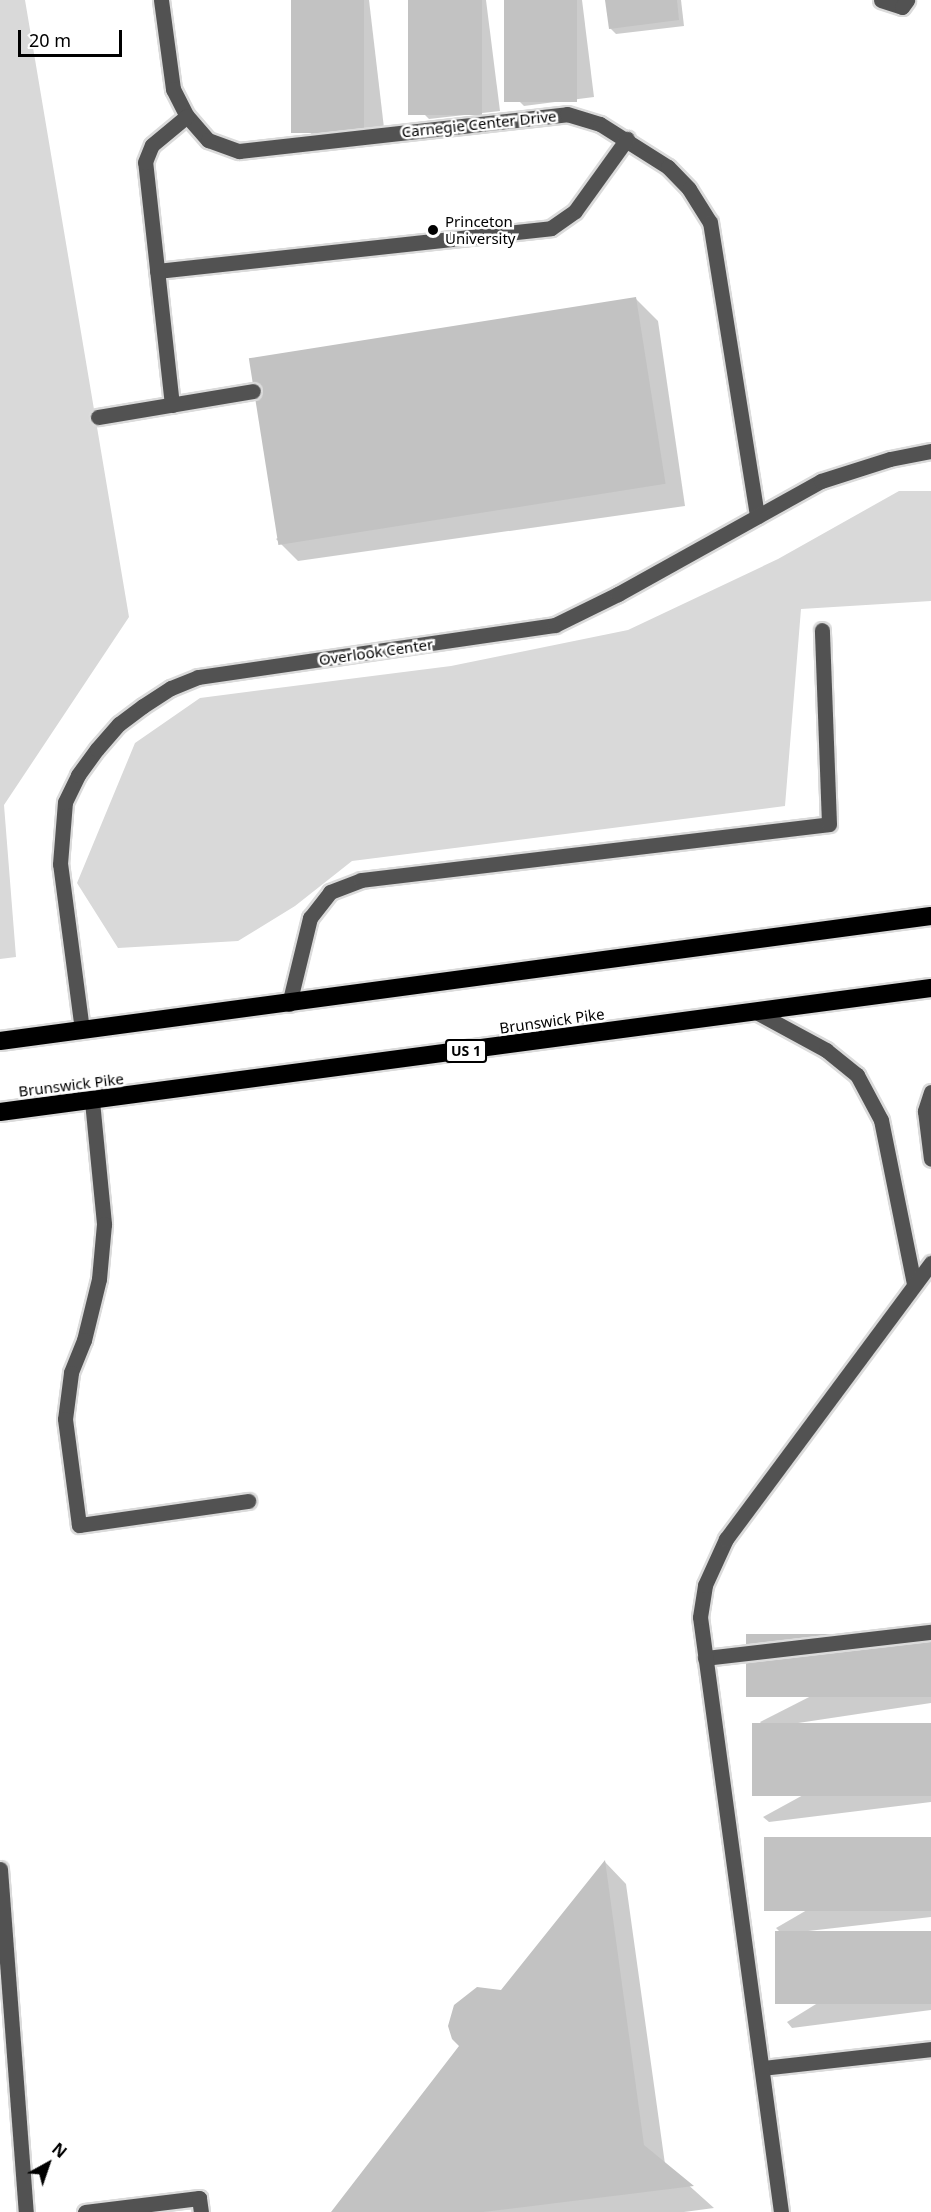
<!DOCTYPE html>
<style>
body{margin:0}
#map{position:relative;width:931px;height:2212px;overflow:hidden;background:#fff;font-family:"Noto Sans",sans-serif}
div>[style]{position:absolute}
.green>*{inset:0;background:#d9d9d9}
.shadow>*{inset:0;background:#0003}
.building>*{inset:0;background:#c2c2c2;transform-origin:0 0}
.roads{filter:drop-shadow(2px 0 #dbdbdb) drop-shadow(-2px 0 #dbdbdb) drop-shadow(0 2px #dbdbdb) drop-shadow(0 -2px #dbdbdb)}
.minor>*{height:15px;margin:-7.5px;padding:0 7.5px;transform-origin:7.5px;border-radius:7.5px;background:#525252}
.highway>*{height:18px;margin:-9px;padding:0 9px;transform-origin:9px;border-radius:9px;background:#000}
.dots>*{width:16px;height:16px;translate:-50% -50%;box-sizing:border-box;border:3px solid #fff;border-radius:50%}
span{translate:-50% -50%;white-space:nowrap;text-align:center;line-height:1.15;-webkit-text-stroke:5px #fff;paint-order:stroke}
.shield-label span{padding:2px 4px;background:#fff;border:2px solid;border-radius:4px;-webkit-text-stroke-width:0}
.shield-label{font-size:14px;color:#000;font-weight:700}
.street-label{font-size:15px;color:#000}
.poi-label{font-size:15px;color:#000}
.left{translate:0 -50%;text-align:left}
.north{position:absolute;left:18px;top:2134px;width:60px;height:60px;-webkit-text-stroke:4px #fff;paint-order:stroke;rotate:40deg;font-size:16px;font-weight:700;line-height:24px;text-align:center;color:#000}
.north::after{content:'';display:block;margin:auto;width:21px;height:27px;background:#000;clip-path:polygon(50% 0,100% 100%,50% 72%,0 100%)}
.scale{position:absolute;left:18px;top:30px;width:104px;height:27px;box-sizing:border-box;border:3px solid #000;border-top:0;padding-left:8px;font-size:18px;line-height:21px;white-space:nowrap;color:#000;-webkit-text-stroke:4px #fff;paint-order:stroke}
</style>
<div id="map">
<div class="green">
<div style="clip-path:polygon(0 0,25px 0,129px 617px,4px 805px,16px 957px,0 959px)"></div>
<div style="clip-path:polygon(899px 491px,931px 491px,931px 601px,801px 609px,785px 806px,352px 861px,295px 906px,238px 941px,118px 948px,77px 883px,135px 743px,200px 698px,451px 666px,628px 630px,778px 559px)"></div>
</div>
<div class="shadow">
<div style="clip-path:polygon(292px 0,369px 0,384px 128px,314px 137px,309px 131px)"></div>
<div style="clip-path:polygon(410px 0,486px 0,500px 111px,429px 119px,424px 114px)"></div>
<div style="clip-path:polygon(506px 0,582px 0,594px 97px,524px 106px,518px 100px)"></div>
<div style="clip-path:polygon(607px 0,681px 0,684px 26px,616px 34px,610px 28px)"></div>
<div style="clip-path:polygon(636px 299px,658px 321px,685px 506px,298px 561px,276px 539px)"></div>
<div style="clip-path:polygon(931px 1635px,931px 1703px,765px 1728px,760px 1722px)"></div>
<div style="clip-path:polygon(931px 1725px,931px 1802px,769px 1822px,763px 1817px)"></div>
<div style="clip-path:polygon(931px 1838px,931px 1917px,782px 1934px,776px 1928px)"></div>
<div style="clip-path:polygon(605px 1862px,626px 1884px,665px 2164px,714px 2208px,684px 2212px,333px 2212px)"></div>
<div style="clip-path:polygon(931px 1933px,931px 2010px,792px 2028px,787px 2022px)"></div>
</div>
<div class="building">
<div style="left:291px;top:0;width:73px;height:133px"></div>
<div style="left:408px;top:0;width:74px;height:115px"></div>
<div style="left:504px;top:0;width:73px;height:102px"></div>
<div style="clip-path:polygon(605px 0,677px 0,679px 20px,609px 29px)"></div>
<div style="left:636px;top:297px;width:189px;height:392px;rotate:81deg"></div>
<div style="left:931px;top:1634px;width:63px;height:185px;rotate:90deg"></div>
<div style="left:931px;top:1723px;width:73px;height:179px;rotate:90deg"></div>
<div style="left:931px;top:1837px;width:74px;height:167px;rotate:90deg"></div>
<div style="clip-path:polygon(605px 1860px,644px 2145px,694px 2186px,483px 2212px,331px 2212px,459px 2046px,452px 2039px,448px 2026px,454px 2005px,477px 1987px,501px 1990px)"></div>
<div style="left:931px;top:1931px;width:73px;height:156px;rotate:90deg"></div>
</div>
<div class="roads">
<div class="minor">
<div style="left:161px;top:0;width:90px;rotate:82.3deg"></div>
<div style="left:173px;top:89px;width:30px;rotate:63deg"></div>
<div style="left:187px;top:116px;width:32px;rotate:49deg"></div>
<div style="left:208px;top:140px;width:33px;rotate:20deg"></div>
<div style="left:239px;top:151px;width:330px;rotate:-6.4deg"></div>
<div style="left:567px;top:114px;width:34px;rotate:17deg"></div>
<div style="left:600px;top:124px;width:80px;rotate:32.3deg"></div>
<div style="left:668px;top:167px;width:30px;rotate:46deg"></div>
<div style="left:689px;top:189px;width:39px;rotate:58deg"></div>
<div style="left:710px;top:222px;width:298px;rotate:80.9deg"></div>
<div style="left:881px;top:0;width:22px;rotate:18deg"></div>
<div style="left:902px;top:7px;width:9px;rotate:-54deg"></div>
<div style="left:157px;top:271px;width:396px;rotate:-6.2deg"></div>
<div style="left:551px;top:228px;width:29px;rotate:-35deg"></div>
<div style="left:575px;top:211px;width:89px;rotate:-54.2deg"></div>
<div style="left:172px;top:405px;width:244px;rotate:-96.3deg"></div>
<div style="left:145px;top:162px;width:18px;rotate:-68deg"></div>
<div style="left:152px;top:145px;width:45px;rotate:-39.6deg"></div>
<div style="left:98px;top:417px;width:157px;rotate:-9.5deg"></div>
<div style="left:289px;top:1004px;width:89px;rotate:-76.3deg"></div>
<div style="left:310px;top:918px;width:33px;rotate:-52deg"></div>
<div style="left:330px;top:892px;width:33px;rotate:-21deg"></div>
<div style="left:361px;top:880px;width:471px;rotate:-6.8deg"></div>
<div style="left:829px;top:824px;width:194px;rotate:-92.1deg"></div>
<div style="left:756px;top:1012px;width:80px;rotate:28.5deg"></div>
<div style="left:826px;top:1050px;width:40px;rotate:39deg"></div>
<div style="left:857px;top:1075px;width:51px;rotate:61.9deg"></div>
<div style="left:881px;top:1120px;width:167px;rotate:78.6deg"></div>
<div style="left:82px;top:1030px;width:167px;rotate:-97.5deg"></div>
<div style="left:60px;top:864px;width:62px;rotate:-85.4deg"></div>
<div style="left:65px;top:802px;width:30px;rotate:-64deg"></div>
<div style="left:78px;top:775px;width:32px;rotate:-54deg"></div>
<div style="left:97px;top:749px;width:33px;rotate:-49deg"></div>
<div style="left:119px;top:724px;width:30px;rotate:-37deg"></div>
<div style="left:143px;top:706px;width:33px;rotate:-33deg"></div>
<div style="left:171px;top:688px;width:29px;rotate:-22deg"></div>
<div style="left:198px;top:677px;width:361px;rotate:-8.3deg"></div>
<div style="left:555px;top:625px;width:70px;rotate:-26.2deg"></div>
<div style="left:618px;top:594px;width:232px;rotate:-29.1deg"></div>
<div style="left:821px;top:481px;width:72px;rotate:-17.7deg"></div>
<div style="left:890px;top:459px;width:42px;rotate:-11deg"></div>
<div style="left:931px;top:1092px;width:20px;rotate:108deg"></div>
<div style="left:925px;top:1111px;width:48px;rotate:82.9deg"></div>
<div style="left:92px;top:1101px;width:124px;rotate:84.4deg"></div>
<div style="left:104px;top:1224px;width:55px;rotate:95.2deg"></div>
<div style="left:99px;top:1279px;width:63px;rotate:103.8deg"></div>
<div style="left:84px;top:1340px;width:35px;rotate:112deg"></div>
<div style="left:71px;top:1373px;width:46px;rotate:97.4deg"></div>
<div style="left:65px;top:1419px;width:107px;rotate:82.5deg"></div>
<div style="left:79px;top:1525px;width:171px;rotate:-8.1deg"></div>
<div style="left:705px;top:1658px;width:227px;rotate:-6.6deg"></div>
<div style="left:0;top:1869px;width:344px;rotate:85.7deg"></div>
<div style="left:762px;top:2068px;width:170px;rotate:-6.4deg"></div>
<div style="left:85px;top:2212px;width:115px;rotate:-7deg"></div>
<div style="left:199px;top:2198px;width:14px;rotate:82deg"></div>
<div style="left:781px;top:2212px;width:600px;rotate:-97.75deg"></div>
<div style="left:700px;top:1617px;width:32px;rotate:-81deg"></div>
<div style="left:705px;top:1585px;width:51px;rotate:-65.5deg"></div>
<div style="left:726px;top:1539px;width:344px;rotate:-53.4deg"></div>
</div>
<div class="highway">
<div style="left:0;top:1041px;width:939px;rotate:-7.65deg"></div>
<div style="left:0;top:1112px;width:939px;rotate:-7.59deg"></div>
</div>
</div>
<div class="dots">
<div style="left:433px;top:230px;background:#000"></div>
</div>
<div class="shield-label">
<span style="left:466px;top:1051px">US 1</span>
</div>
<div class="street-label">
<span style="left:479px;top:124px;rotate:-6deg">Carnegie Center Drive</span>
<span style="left:376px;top:652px;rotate:-8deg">Overlook Center</span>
<span style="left:552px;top:1021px;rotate:-8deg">Brunswick Pike</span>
<span style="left:71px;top:1085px;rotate:-7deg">Brunswick Pike</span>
</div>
<div class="poi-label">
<span class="left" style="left:445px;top:230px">Princeton<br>University</span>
</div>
<div class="north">N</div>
<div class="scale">20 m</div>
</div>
